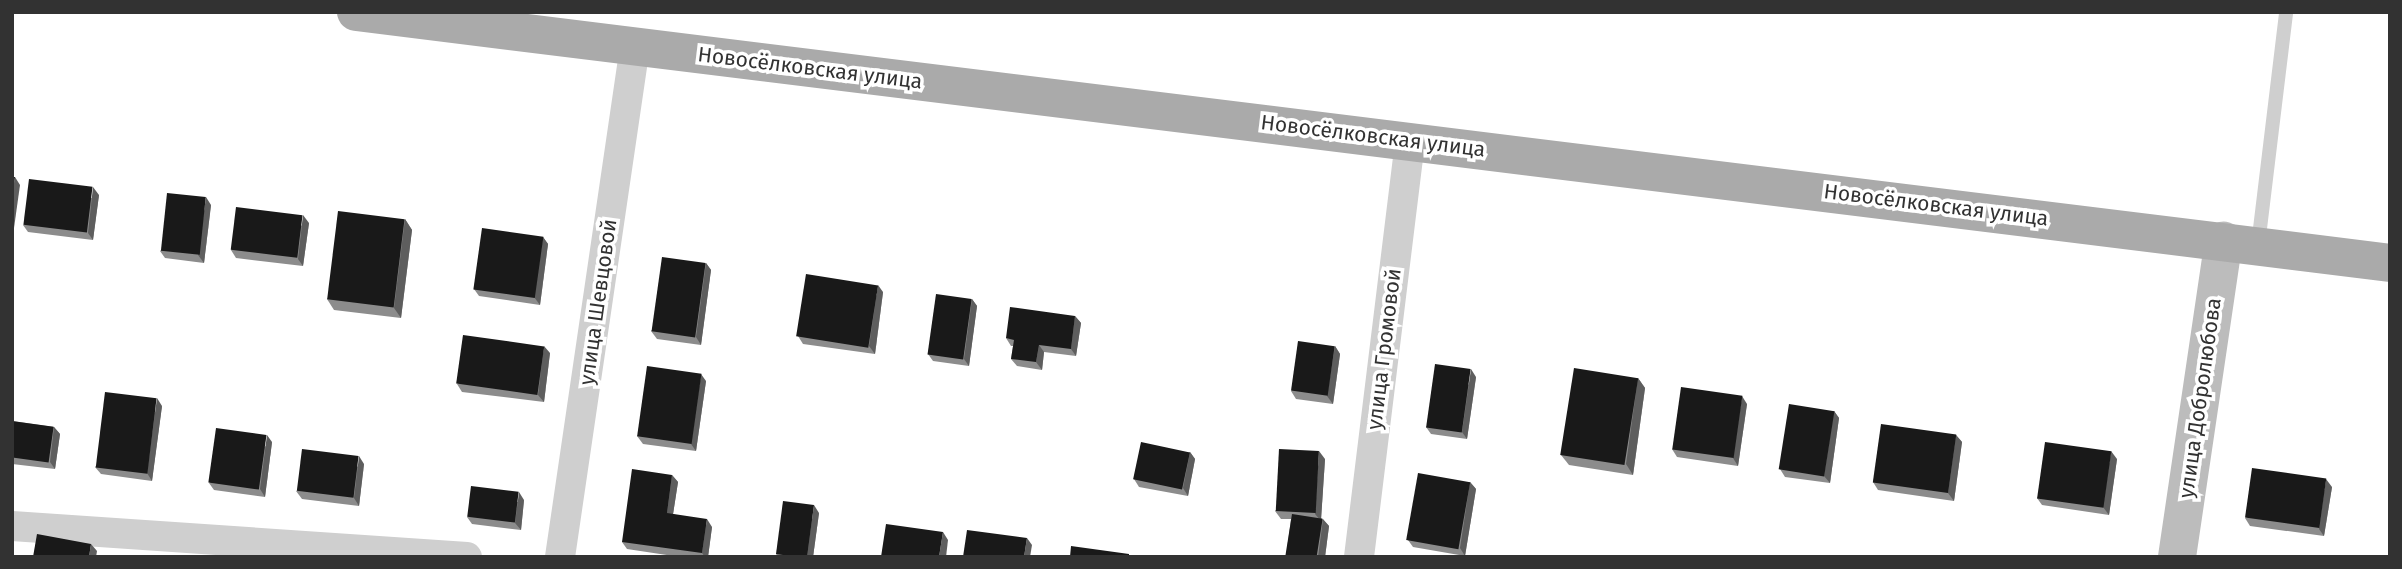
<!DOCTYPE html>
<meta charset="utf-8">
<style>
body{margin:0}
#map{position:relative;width:2402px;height:569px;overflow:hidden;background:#fff;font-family:"Fira Sans",sans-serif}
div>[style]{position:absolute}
.lane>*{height:14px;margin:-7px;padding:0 7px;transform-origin:7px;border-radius:7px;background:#cfcfcf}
.street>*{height:30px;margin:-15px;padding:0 15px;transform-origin:15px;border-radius:15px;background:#cfcfcf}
.secondary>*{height:38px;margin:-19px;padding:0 19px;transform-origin:19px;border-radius:19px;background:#bcbcbc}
.primary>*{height:38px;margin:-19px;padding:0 19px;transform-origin:19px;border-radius:19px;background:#aaa}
.wall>*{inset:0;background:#8c8c8c}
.shaded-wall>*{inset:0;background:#5e5e5e}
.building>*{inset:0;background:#191919;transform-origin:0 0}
span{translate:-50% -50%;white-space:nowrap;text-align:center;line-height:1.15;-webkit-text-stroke:7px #fff;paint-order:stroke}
.street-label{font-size:21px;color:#323232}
.frame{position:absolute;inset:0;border:14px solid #323232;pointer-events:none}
</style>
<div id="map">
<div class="lane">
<div style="left:2258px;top:245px;width:235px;rotate:-83.1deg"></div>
</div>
<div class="street">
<div style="left:12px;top:526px;width:456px;rotate:3.9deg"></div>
<div style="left:560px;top:557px;width:516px;rotate:-81.65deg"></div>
<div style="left:1359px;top:557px;width:419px;rotate:-83deg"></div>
</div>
<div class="secondary">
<div style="left:2177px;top:557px;width:320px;rotate:-81.6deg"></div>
</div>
<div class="primary">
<div style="left:356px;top:12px;width:2049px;rotate:7.03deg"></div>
</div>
<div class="wall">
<div style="clip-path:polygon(99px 195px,93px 240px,28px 232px,23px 225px)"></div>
<div style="clip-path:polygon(211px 205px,204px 263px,165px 258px,160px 251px)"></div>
<div style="clip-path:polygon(405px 219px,412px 230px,401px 318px,334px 310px,327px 299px)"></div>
<div style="clip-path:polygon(309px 223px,303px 266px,236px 258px,231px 250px)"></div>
<div style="clip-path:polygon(543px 237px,548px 244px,540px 305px,479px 296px,474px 289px)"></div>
<div style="clip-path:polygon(706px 263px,711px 270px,701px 345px,657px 339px,651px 331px)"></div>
<div style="clip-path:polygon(883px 292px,875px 354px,803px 344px,798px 336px)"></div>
<div style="clip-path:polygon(972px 299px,977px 306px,969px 366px,933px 361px,928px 354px)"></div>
<div style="clip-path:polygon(1075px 316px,1081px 323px,1076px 356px,1044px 352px,1042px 370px,1017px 366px,1011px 359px,1013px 346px,1011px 346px,1006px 338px)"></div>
<div style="clip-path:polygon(1335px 346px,1340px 354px,1333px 404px,1296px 399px,1291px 391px)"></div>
<div style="clip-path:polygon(550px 353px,544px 402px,462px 392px,457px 384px)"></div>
<div style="clip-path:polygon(1476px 377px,1467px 439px,1431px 434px,1426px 427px)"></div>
<div style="clip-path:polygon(1638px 378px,1645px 388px,1633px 475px,1569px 465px,1561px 455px)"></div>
<div style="clip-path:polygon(706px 381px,696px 451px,643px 444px,637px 436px)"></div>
<div style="clip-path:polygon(1747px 404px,1738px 466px,1677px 457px,1672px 449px)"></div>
<div style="clip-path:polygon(162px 406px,152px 481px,101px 474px,95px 467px)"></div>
<div style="clip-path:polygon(1834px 411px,1839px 418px,1830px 483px,1785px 477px,1780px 469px)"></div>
<div style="clip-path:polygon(12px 421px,54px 427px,60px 434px,55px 469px,12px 464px)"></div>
<div style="clip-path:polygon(1956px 435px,1962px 442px,1954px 501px,1878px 490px,1873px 482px)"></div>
<div style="clip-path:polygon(272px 442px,265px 497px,214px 490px,209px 483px)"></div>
<div style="clip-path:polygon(1190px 452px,1195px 459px,1188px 496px,1139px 487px,1134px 479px)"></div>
<div style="clip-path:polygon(1325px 459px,1321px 518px,1329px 526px,1325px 557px,1286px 557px,1291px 519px,1281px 519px,1275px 511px)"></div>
<div style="clip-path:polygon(2117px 459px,2109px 515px,2042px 505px,2037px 498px)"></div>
<div style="clip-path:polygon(364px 464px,359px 506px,302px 499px,296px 491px)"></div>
<div style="clip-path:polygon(672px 475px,678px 482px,673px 514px,712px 527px,708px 557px,680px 557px,627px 549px,622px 542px)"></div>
<div style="clip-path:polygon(1470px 482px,1476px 489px,1465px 556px,1413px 547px,1408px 540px)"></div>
<div style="clip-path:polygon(2332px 487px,2324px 536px,2250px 526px,2245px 518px)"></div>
<div style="clip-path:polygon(524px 500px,521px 530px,472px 524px,467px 517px)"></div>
<div style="clip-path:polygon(819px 513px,813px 557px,778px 557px,776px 554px)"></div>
</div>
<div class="shaded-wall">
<div style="clip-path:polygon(15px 177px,20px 185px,14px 228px,12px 225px,12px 195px)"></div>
<div style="clip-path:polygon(93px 187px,99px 195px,93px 240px,88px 233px)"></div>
<div style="clip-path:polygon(206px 197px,211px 205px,204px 263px,198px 255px)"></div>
<div style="clip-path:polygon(303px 215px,309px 223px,303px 266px,298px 259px)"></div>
<div style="clip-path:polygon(405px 219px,412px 230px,401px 318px,394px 308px)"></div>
<div style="clip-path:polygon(543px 237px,548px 244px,540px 305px,534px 297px)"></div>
<div style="clip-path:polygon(706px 263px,711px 270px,701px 345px,696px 337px)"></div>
<div style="clip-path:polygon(878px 285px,883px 292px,875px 354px,869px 346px)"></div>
<div style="clip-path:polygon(972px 299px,977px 306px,969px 366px,964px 359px)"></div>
<div style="clip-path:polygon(1075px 316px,1081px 323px,1076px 356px,1071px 349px)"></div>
<div style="clip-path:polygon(1039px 345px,1044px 352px,1042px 370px,1036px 362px)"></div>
<div style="clip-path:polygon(544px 346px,550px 353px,544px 402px,538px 395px)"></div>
<div style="clip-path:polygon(1335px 346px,1340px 354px,1333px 404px,1327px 396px)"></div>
<div style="clip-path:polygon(1471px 369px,1476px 377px,1467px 439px,1462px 432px)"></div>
<div style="clip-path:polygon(701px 374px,706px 381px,696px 451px,691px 444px)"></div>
<div style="clip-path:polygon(1638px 378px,1645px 388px,1633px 475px,1626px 464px)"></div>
<div style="clip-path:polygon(1742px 396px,1747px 404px,1738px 466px,1733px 458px)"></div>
<div style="clip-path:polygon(157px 398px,162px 406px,152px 481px,147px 473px)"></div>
<div style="clip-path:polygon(1834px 411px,1839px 418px,1830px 483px,1824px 476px)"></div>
<div style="clip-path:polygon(54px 427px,60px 434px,55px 469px,50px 462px)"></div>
<div style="clip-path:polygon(267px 435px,272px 442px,265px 497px,260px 489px)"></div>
<div style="clip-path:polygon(1956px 435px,1962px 442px,1954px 501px,1948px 493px)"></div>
<div style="clip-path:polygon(1319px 451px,1325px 459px,1321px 521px,1315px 514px)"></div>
<div style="clip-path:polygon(2111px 451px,2117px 459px,2109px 515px,2103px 507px)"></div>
<div style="clip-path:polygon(1190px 452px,1195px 459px,1188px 496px,1183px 488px)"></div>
<div style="clip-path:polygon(359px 456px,364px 464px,359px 506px,354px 498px)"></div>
<div style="clip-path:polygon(672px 475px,678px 482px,672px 521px,667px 513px)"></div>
<div style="clip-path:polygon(2326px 479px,2332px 487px,2324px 536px,2319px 529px)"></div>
<div style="clip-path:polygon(1470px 482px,1476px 489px,1465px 556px,1460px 548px)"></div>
<div style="clip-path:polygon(519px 492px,524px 500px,521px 530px,515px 523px)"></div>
<div style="clip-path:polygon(814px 505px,819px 513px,813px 557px,807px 557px)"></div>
<div style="clip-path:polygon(707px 519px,712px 527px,708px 557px,705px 557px,702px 553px)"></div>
<div style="clip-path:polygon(1323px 519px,1329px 526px,1325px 557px,1318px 557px)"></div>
<div style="clip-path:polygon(943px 532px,948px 540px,946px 557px,939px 557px)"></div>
<div style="clip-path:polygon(1027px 538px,1032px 545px,1030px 557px,1024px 557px)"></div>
<div style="clip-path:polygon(91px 544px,97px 551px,96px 557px,89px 557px)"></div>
</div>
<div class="building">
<div style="clip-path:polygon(12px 177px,15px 177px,12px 195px)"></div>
<div style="left:29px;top:179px;width:64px;height:46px;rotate:7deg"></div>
<div style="left:167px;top:193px;width:39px;height:58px;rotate:6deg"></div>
<div style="left:236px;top:207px;width:67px;height:43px;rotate:7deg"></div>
<div style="left:338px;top:211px;width:67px;height:89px;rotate:7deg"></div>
<div style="left:482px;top:228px;width:62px;height:62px;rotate:8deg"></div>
<div style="left:662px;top:257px;width:44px;height:75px;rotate:8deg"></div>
<div style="left:806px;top:274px;width:73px;height:63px;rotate:9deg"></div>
<div style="left:936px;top:294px;width:36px;height:61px;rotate:8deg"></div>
<div style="clip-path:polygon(1010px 307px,1075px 316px,1071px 349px,1039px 345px,1036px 362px,1011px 359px,1014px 340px,1006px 338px)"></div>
<div style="left:463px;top:335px;width:82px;height:49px;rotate:8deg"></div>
<div style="left:1298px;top:341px;width:37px;height:50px;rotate:8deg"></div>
<div style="left:1435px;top:364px;width:36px;height:64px;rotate:8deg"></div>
<div style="left:647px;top:366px;width:55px;height:71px;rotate:8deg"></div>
<div style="left:1574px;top:368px;width:65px;height:88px;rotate:9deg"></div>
<div style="left:1681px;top:387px;width:62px;height:63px;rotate:8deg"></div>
<div style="left:105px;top:392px;width:52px;height:76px;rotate:7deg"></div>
<div style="left:1789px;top:404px;width:46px;height:66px;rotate:9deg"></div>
<div style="left:12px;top:421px;width:42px;height:36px;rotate:8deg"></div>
<div style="left:1881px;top:424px;width:76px;height:59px;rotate:8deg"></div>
<div style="left:216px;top:428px;width:51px;height:55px;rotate:8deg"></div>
<div style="left:1141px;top:442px;width:50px;height:38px;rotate:12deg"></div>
<div style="left:2045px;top:442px;width:67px;height:57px;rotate:8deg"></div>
<div style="left:302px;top:449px;width:57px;height:42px;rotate:7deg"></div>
<div style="left:1279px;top:449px;width:40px;height:62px;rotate:3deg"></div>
<div style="left:2252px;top:468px;width:75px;height:50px;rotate:8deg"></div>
<div style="clip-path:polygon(632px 469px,672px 475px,667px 513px,707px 519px,702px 553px,622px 542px)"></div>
<div style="left:1418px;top:473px;width:53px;height:68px;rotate:10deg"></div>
<div style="left:471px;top:486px;width:48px;height:31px;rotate:7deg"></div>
<div style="clip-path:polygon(783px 501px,814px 505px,807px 557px,797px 557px,776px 554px)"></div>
<div style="left:1292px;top:514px;width:31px;height:43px;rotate:9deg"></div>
<div style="clip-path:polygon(886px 524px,943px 532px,939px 557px,881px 557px)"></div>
<div style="clip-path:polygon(967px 530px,1027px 538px,1024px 557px,963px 557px)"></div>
<div style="clip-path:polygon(37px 534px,91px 544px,89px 557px,33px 557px)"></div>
<div style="clip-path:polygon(1071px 546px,1129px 554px,1129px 557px,1070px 557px)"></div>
</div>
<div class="street-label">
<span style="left:810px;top:68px;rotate:7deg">Новосёлковская улица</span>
<span style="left:1373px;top:136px;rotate:7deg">Новосёлковская улица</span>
<span style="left:1936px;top:205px;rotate:7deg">Новосёлковская улица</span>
<span style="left:598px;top:302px;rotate:-82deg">улица Шевцовой</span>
<span style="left:1384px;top:349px;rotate:-83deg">улица Громовой</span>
<span style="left:2200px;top:398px;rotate:-82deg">улица Добролюбова</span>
</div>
<div class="frame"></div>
</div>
